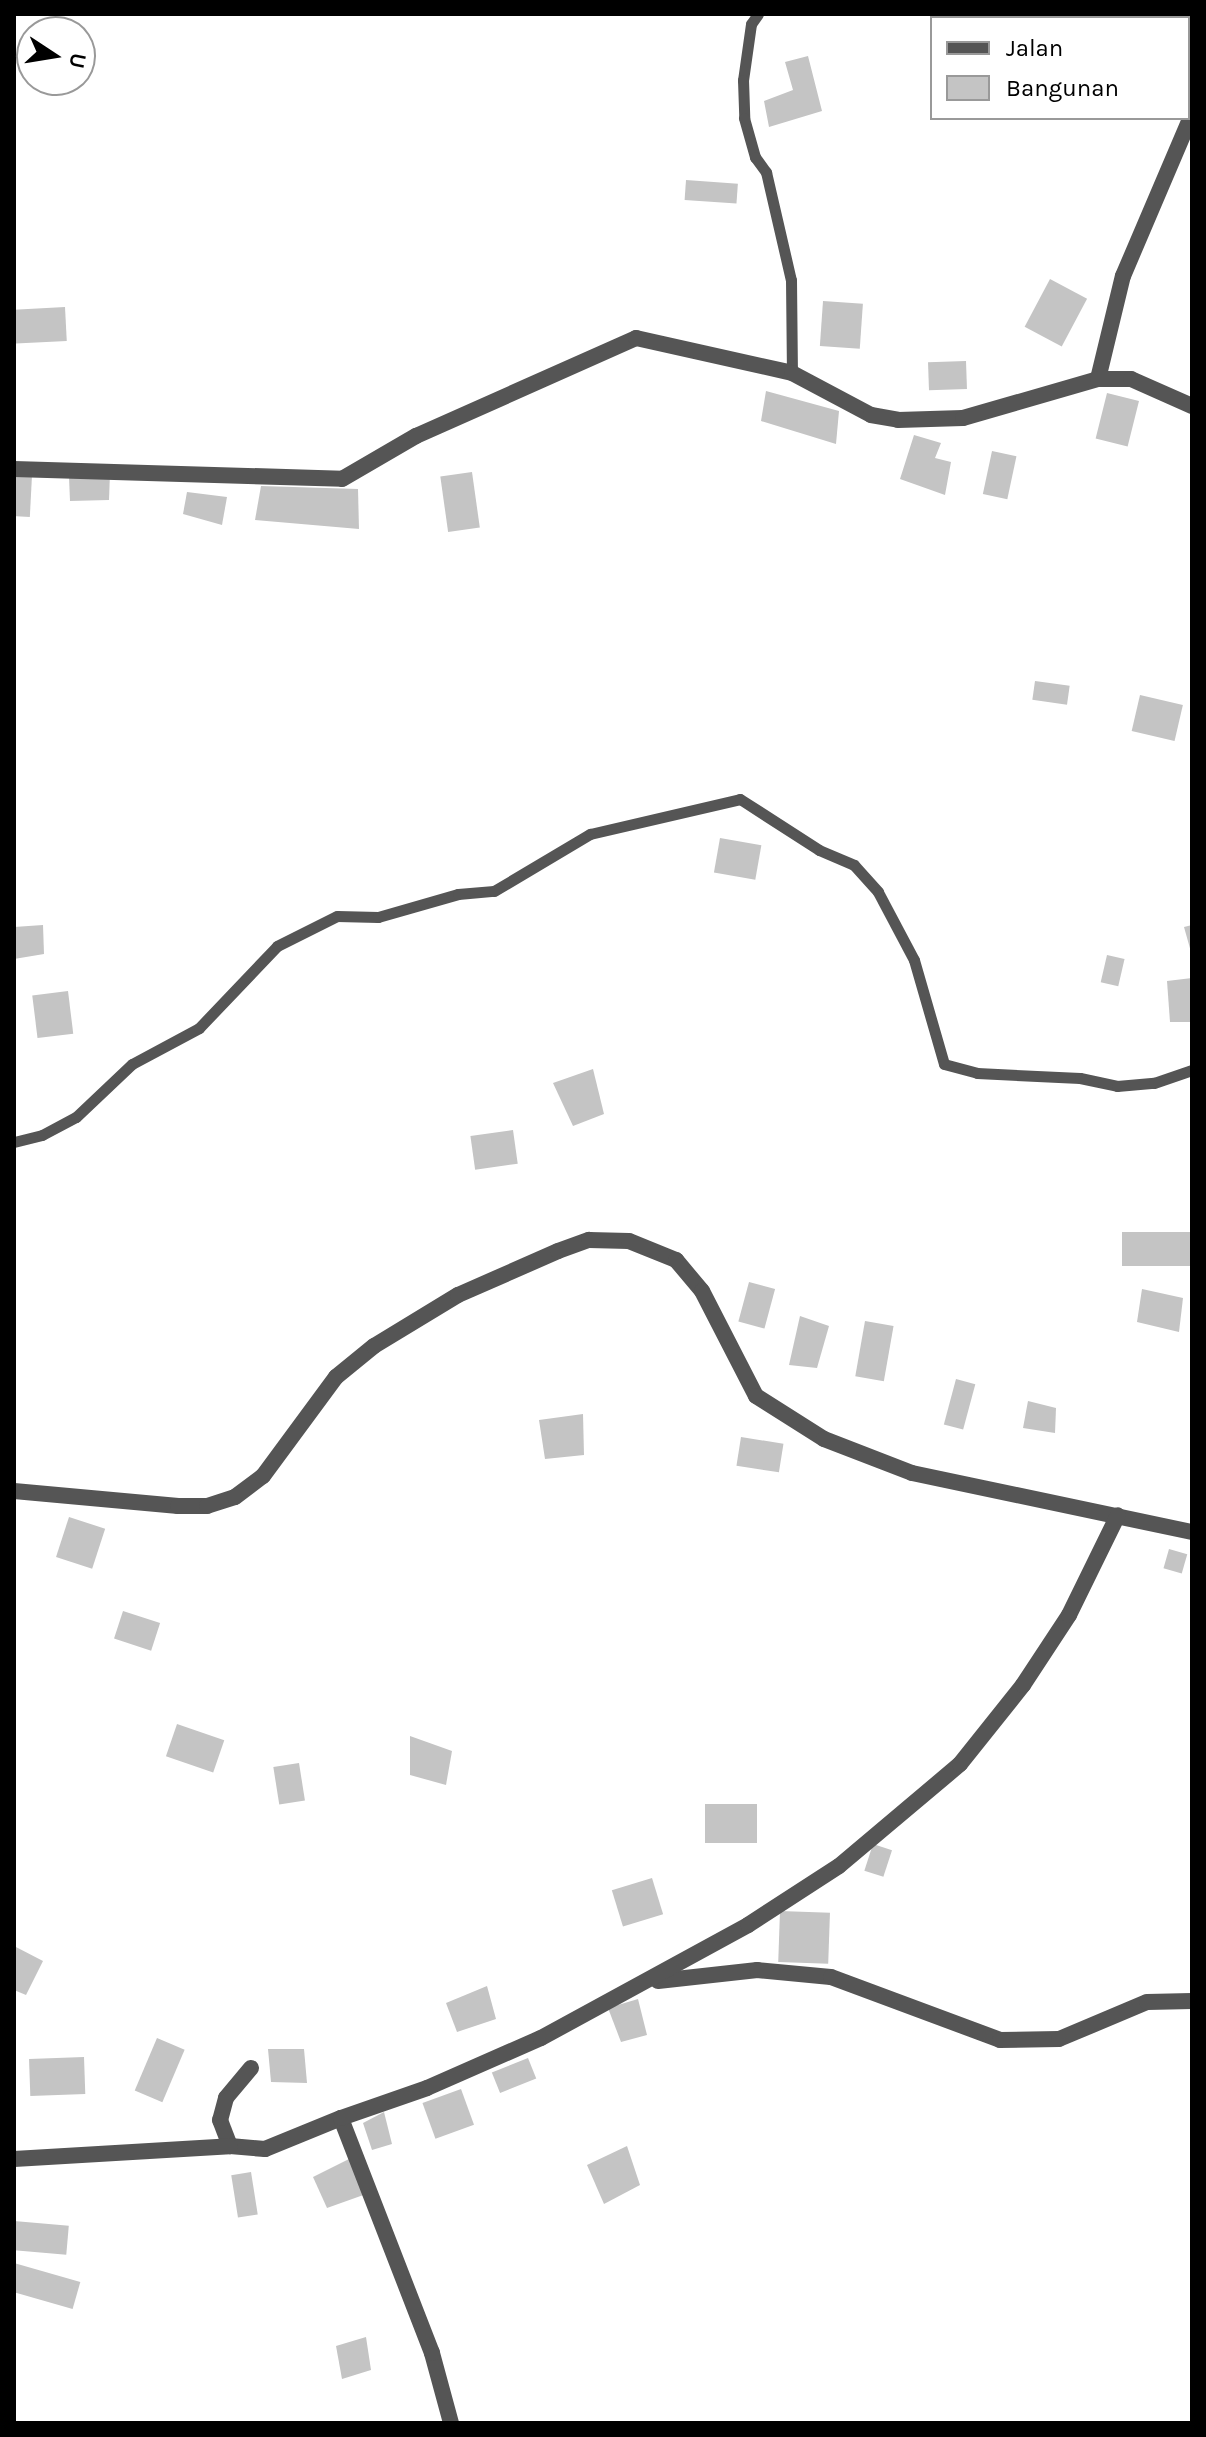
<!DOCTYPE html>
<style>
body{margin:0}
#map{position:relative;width:1206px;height:2437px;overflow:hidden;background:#fff;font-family:Karla,sans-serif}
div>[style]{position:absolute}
.building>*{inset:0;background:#c4c4c4;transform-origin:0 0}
.service>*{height:11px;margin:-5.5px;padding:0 5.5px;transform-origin:5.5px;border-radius:5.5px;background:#555}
.minor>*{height:16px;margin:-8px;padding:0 8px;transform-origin:8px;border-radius:8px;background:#555}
span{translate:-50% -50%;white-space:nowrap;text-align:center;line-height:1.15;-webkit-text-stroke:6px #fff;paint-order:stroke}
.frame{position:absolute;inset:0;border:16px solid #000;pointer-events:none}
.legend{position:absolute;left:930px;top:16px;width:260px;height:104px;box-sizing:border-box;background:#fff;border:2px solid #999;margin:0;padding:10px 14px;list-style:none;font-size:24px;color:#000}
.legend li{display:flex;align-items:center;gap:16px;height:40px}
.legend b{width:40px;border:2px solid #999}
.north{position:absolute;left:16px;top:16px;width:80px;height:80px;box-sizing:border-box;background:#fff;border:2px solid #999;border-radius:50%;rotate:102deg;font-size:22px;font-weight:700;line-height:32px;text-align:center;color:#000}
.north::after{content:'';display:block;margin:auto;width:28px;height:36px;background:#000;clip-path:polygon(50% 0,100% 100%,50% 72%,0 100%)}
</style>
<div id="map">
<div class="building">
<div style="clip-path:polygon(808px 56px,822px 111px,769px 127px,764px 101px,793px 90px,785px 62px)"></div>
<div style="left:686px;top:180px;width:52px;height:20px;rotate:4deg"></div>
<div style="left:1050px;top:279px;width:42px;height:54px;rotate:28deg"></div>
<div style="left:823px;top:301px;width:40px;height:45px;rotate:4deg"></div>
<div style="left:65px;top:307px;width:34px;height:51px;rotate:87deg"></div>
<div style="left:966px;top:361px;width:28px;height:38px;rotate:88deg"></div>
<div style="clip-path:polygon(766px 391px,839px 411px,836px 444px,761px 421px)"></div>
<div style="left:1107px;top:393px;width:33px;height:47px;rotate:14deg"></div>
<div style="clip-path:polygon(914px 435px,941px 443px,935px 458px,951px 462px,945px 495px,900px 479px)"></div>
<div style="left:992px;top:451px;width:25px;height:44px;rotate:12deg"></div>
<div style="left:472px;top:472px;width:56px;height:32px;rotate:82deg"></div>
<div style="clip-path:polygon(110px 473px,109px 500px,70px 501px,69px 477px)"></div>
<div style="left:14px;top:475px;width:18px;height:41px;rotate:3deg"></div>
<div style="clip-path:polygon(261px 486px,358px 489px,359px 529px,255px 520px)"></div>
<div style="clip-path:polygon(187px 492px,227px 497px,222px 525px,183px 514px)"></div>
<div style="left:1035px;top:681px;width:35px;height:19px;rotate:8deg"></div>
<div style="left:1140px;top:695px;width:44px;height:37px;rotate:13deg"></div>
<div style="left:720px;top:838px;width:42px;height:35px;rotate:10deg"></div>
<div style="clip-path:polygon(43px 925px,44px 954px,14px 959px,14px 927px)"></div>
<div style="clip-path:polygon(1192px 925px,1192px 952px,1191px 952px,1184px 927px)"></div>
<div style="left:1107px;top:955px;width:18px;height:28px;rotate:13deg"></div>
<div style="clip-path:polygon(1192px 978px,1192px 1022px,1170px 1022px,1167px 981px)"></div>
<div style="left:68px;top:991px;width:43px;height:36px;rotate:83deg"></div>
<div style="clip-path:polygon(593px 1069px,604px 1114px,573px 1126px,553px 1083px)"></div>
<div style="left:513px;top:1130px;width:34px;height:43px;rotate:82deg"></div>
<div style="left:1192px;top:1232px;width:34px;height:70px;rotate:90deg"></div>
<div style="left:749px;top:1282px;width:27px;height:41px;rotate:15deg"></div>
<div style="clip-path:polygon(1142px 1289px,1183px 1298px,1179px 1332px,1137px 1322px)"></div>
<div style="clip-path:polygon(800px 1316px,829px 1326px,817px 1368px,789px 1365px)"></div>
<div style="left:865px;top:1321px;width:29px;height:56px;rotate:10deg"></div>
<div style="left:956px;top:1379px;width:20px;height:47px;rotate:15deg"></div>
<div style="clip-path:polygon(1028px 1401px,1056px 1408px,1055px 1433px,1023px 1428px)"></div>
<div style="clip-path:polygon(583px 1414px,584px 1455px,545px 1459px,539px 1420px)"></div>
<div style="left:741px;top:1437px;width:43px;height:29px;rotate:9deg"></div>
<div style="left:69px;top:1517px;width:38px;height:42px;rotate:18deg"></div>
<div style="left:1169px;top:1549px;width:19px;height:20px;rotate:16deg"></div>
<div style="left:123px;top:1611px;width:39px;height:29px;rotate:18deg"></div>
<div style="left:177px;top:1724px;width:50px;height:34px;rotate:19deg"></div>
<div style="clip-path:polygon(410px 1736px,452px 1751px,446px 1785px,410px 1775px)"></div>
<div style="left:299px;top:1763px;width:38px;height:26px;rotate:81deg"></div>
<div style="left:757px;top:1804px;width:39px;height:52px;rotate:90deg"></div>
<div style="left:873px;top:1844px;width:20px;height:28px;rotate:18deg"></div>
<div style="left:652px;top:1878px;width:38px;height:42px;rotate:73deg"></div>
<div style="left:780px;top:1911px;width:50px;height:51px;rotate:2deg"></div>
<div style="clip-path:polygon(14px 1946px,43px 1961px,26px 1995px,14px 1990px)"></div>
<div style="clip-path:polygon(487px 1986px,496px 2019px,457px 2032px,446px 2003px)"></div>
<div style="clip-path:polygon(638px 1999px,647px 2035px,621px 2042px,608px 2008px)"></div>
<div style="left:157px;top:2038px;width:30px;height:57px;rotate:23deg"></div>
<div style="clip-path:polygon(268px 2049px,304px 2049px,307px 2083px,271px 2082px)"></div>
<div style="left:84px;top:2057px;width:37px;height:55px;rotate:88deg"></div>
<div style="left:528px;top:2058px;width:22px;height:39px;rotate:68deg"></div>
<div style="left:461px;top:2089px;width:38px;height:41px;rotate:70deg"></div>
<div style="clip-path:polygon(384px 2112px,392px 2144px,372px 2150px,363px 2123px)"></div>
<div style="clip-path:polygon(627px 2146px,640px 2185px,604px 2204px,587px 2165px)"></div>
<div style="clip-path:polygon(355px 2156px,369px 2193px,327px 2208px,313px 2177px)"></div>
<div style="left:251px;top:2172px;width:43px;height:20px;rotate:81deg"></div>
<div style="left:14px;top:2221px;width:55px;height:29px;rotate:5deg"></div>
<div style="left:14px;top:2263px;width:69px;height:28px;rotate:16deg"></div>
<div style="clip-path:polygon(366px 2337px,371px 2370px,342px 2379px,336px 2346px)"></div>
</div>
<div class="service">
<div style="left:758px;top:14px;width:12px;rotate:125deg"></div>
<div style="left:751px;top:24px;width:57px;rotate:98.1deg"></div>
<div style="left:743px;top:80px;width:38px;rotate:88deg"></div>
<div style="left:744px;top:118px;width:41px;rotate:74.2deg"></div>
<div style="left:755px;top:157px;width:19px;rotate:54deg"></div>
<div style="left:766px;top:172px;width:111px;rotate:77deg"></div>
<div style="left:791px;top:280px;width:93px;rotate:89.4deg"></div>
<div style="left:14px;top:1142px;width:29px;rotate:-14deg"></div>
<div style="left:42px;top:1135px;width:38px;rotate:-28deg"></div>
<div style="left:76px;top:1117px;width:77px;rotate:-43.4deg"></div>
<div style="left:132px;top:1064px;width:76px;rotate:-28.2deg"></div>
<div style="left:199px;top:1028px;width:113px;rotate:-46.4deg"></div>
<div style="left:277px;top:946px;width:67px;rotate:-26.6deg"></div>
<div style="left:337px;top:916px;width:41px;rotate:1.4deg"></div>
<div style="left:378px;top:917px;width:83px;rotate:-16deg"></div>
<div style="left:458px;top:894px;width:36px;rotate:-5deg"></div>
<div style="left:494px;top:891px;width:112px;rotate:-30.7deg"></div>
<div style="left:590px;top:834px;width:154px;rotate:-13.1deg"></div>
<div style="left:740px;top:799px;width:94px;rotate:32.8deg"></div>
<div style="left:819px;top:850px;width:38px;rotate:23deg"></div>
<div style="left:854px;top:865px;width:36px;rotate:48deg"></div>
<div style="left:878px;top:892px;width:77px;rotate:62.1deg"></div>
<div style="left:914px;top:960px;width:108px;rotate:73.9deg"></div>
<div style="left:944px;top:1064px;width:34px;rotate:15deg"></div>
<div style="left:977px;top:1073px;width:103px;rotate:2.8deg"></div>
<div style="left:1080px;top:1078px;width:38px;rotate:12deg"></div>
<div style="left:1117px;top:1086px;width:37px;rotate:-5deg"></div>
<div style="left:1154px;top:1083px;width:40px;rotate:-18.9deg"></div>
</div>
<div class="minor">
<div style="left:1098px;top:379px;width:106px;rotate:-76.4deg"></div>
<div style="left:1123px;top:276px;width:176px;rotate:-66.9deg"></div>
<div style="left:14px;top:469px;width:328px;rotate:1.7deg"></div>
<div style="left:342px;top:479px;width:86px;rotate:-30.2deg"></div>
<div style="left:416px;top:436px;width:241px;rotate:-24deg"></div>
<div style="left:636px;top:338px;width:160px;rotate:12.6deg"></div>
<div style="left:792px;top:373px;width:89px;rotate:28deg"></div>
<div style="left:871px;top:415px;width:27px;rotate:10deg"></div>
<div style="left:898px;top:420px;width:65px;rotate:-1.8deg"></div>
<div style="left:963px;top:418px;width:141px;rotate:-16.1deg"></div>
<div style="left:1098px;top:379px;width:33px"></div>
<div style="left:1131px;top:379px;width:67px;rotate:23.9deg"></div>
<div style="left:14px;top:1491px;width:165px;rotate:5.2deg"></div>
<div style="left:178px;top:1506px;width:29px"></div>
<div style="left:207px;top:1506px;width:29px;rotate:-18deg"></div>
<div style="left:235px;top:1497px;width:35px;rotate:-37deg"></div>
<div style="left:263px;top:1476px;width:123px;rotate:-53.6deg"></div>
<div style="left:336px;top:1377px;width:49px;rotate:-39.2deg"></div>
<div style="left:374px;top:1346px;width:98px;rotate:-31.3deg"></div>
<div style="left:458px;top:1295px;width:109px;rotate:-23.7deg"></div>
<div style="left:558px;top:1251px;width:33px;rotate:-20deg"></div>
<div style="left:589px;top:1240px;width:40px;rotate:1.4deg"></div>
<div style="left:629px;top:1241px;width:51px;rotate:22deg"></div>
<div style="left:676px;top:1260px;width:40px;rotate:50deg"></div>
<div style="left:702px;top:1291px;width:118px;rotate:62.8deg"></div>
<div style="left:756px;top:1396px;width:80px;rotate:32.3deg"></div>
<div style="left:824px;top:1439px;width:94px;rotate:21.1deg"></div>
<div style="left:912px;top:1473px;width:286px;rotate:11.9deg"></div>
<div style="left:658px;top:1981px;width:100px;rotate:-6.3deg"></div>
<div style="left:757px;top:1970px;width:74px;rotate:5.4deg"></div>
<div style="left:831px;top:1977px;width:180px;rotate:20.4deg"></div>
<div style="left:1000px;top:2040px;width:59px;rotate:-1deg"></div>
<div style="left:1059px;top:2039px;width:95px;rotate:-22.8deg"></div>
<div style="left:1147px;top:2002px;width:45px;rotate:-1.3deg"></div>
<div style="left:251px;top:2068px;width:39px;rotate:130deg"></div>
<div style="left:226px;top:2098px;width:23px;rotate:105deg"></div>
<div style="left:220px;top:2120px;width:28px;rotate:69deg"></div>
<div style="left:230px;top:2146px;width:35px;rotate:5deg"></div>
<div style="left:265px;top:2149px;width:82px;rotate:-22.2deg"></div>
<div style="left:14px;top:2159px;width:216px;rotate:-3.4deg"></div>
<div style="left:451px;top:2423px;width:73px;rotate:-105.2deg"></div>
<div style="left:432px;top:2353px;width:252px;rotate:-111.2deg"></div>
<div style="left:341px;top:2118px;width:91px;rotate:-19.2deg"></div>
<div style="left:427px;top:2088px;width:124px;rotate:-23.7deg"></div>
<div style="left:541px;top:2038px;width:236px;rotate:-28.6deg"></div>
<div style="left:748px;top:1925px;width:108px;rotate:-33deg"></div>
<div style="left:839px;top:1866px;width:158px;rotate:-40.1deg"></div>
<div style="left:960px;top:1764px;width:101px;rotate:-51.4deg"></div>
<div style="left:1023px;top:1685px;width:84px;rotate:-56.7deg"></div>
<div style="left:1069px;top:1615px;width:111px;rotate:-63.9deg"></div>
</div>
<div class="frame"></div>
<ul class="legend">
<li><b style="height:10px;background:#555"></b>Jalan</li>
<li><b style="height:22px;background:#c4c4c4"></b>Bangunan</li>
</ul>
<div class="north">U</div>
</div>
